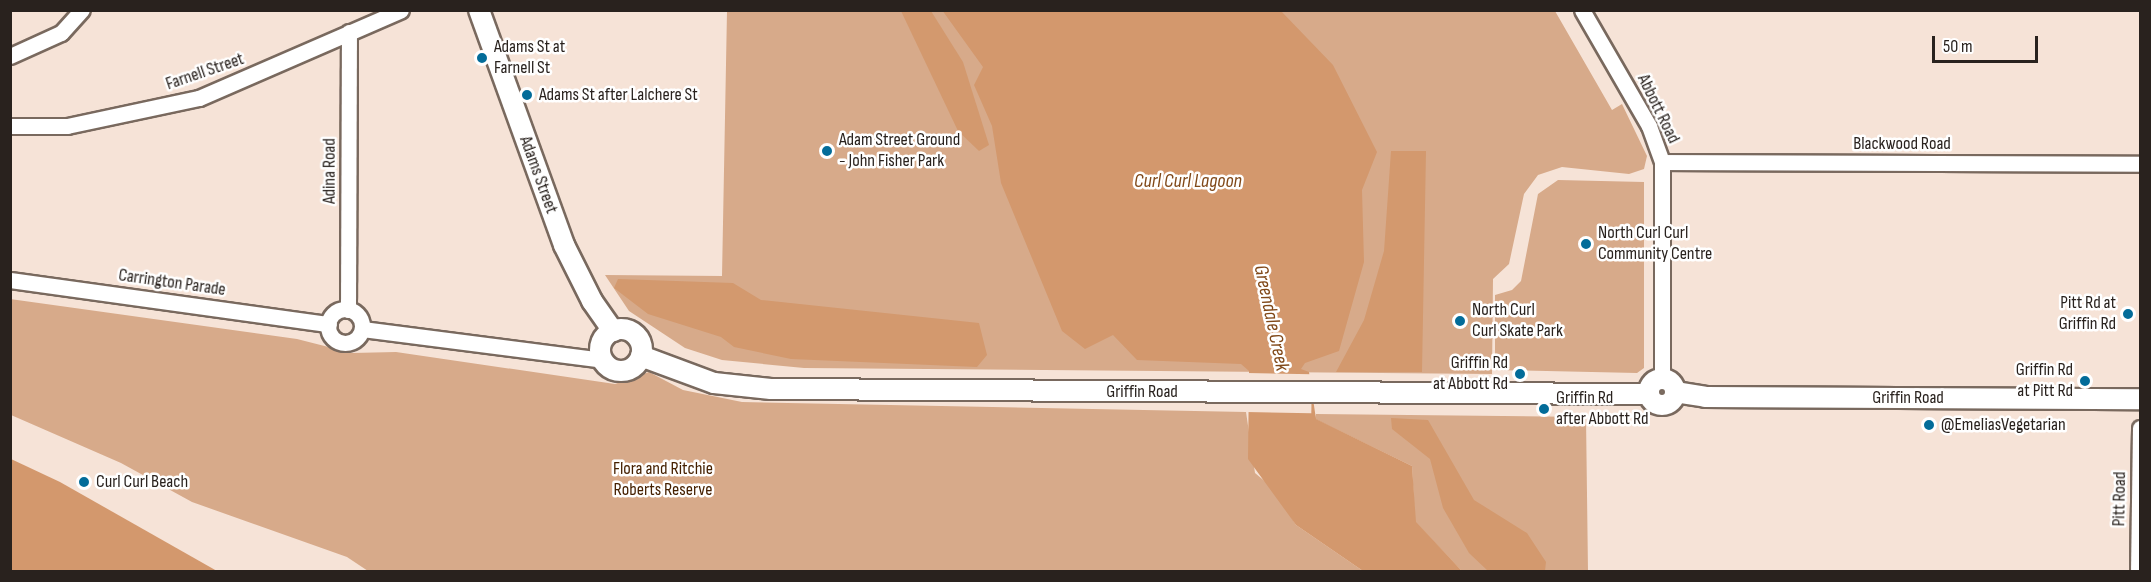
<!DOCTYPE html>
<style>
body{margin:0}
#map{position:relative;width:2151px;height:582px;overflow:hidden;background:#f6e3d7;font-family:"Sofia Sans Condensed",sans-serif}
div>[style]{position:absolute}
.green>*{inset:0;background:#d7aa8a}
.forest>*{inset:0;background:#d3996e}
.water>*{inset:0;background:#d3986d}
.pier>*{inset:0;background:#f6e3d7;transform-origin:0 0}
.roads{filter:drop-shadow(2px 0 #79695e) drop-shadow(-2px 0 #79695e) drop-shadow(0 2px #79695e) drop-shadow(0 -2px #79695e)}
.minor>*{height:15px;margin:-7.5px;padding:0 7.5px;transform-origin:7.5px;border-radius:7.5px;background:#fff}
.minor>.ring{margin:-7.5px;padding:0;box-sizing:content-box;background:none;border:15px solid #fff;border-radius:50%}
.major>*{height:20px;margin:-10px;padding:0 10px;transform-origin:10px;border-radius:10px;background:#fff}
.major>.ring{margin:-10px;padding:0;box-sizing:content-box;background:none;border:20px solid #fff;border-radius:50%}
.dots>*{width:16px;height:16px;translate:-50% -50%;box-sizing:border-box;border:3px solid #fff;border-radius:50%}
span{translate:-50% -50%;white-space:nowrap;text-align:center;line-height:1.15;-webkit-text-stroke:5px #fff;paint-order:stroke}
.poi-label{font-size:18px;color:#29221e}
.left{translate:0 -50%;text-align:left}
.right{translate:-100% -50%;text-align:right}
.street-label{font-size:18px;color:#29221e}
.park-label{font-size:18px;color:#452000}
.water-label{font-size:20px;color:#804818;font-style:italic}
.frame{position:absolute;inset:0;border:12px solid #29221e;pointer-events:none}
.scale{position:absolute;left:1932px;top:36px;width:106px;height:27px;box-sizing:border-box;border:3px solid #29221e;border-top:0;padding-left:8px;font-size:18px;line-height:21px;white-space:nowrap;color:#29221e;-webkit-text-stroke:4px #fff;paint-order:stroke}
</style>
<div id="map">
<div class="green">
<div style="clip-path:polygon(727px 11px,1555px 11px,1612px 110px,1622px 104px,1647px 156px,1644px 169px,1629px 174px,1562px 167px,1538px 175px,1524px 194px,1509px 264px,1493px 279px,1492px 374px,804px 368px,722px 360px,685px 348px,629px 311px,605px 275px,722px 276px)"></div>
<div style="clip-path:polygon(1558px 180px,1644px 182px,1644px 368px,1637px 373px,1495px 370px,1495px 295px,1512px 290px,1521px 281px,1538px 194px)"></div>
<div style="clip-path:polygon(10px 299px,297px 339px,352px 353px,396px 352px,615px 384px,649px 372px,683px 390px,742px 402px,1246px 412px,1255px 473px,1273px 488px,1296px 525px,1363px 571px,368px 571px,347px 557px,192px 502px,121px 463px,11px 415px)"></div>
<div style="clip-path:polygon(1316px 414px,1586px 417px,1588px 571px,1462px 571px,1415px 522px,1412px 466px,1315px 419px)"></div>
</div>
<div class="forest">
<div style="clip-path:polygon(901px 11px,931px 11px,963px 62px,989px 145px,979px 151px,958px 131px)"></div>
<div style="clip-path:polygon(1391px 151px,1426px 151px,1422px 372px,1336px 372px,1364px 320px,1384px 251px)"></div>
<div style="clip-path:polygon(618px 279px,733px 283px,761px 300px,979px 323px,987px 355px,977px 367px,791px 359px,734px 347px,721px 337px,648px 314px,614px 288px)"></div>
<div style="clip-path:polygon(1391px 418px,1428px 420px,1474px 500px,1527px 533px,1546px 562px,1545px 571px,1488px 571px,1469px 553px,1443px 508px,1430px 459px,1392px 429px)"></div>
</div>
<div class="water">
<div style="clip-path:polygon(942px 10px,1281px 11px,1333px 65px,1377px 152px,1362px 190px,1364px 262px,1339px 351px,1305px 363px,1301px 369px,1309px 372px,1316px 419px,1412px 466px,1416px 522px,1462px 571px,1363px 571px,1296px 525px,1248px 459px,1249px 371px,1241px 364px,1137px 360px,1113px 335px,1085px 349px,1062px 331px,1001px 183px,992px 126px,974px 85px,983px 67px)"></div>
<div style="clip-path:polygon(11px 459px,60px 482px,217px 571px,11px 571px)"></div>
</div>
<div class="pier">
<div style="left:1247px;top:373px;width:65px;height:39px;rotate:1deg"></div>
</div>
<div class="roads">
<div class="minor">
<div style="left:1582px;top:10px;width:134px;rotate:60deg"></div>
<div style="left:1649px;top:126px;width:38px;rotate:70deg"></div>
<div style="left:1662px;top:162px;width:216px;rotate:90deg"></div>
<div style="left:10px;top:56px;width:56px;rotate:-24.3deg"></div>
<div style="left:61px;top:33px;width:31px;rotate:-48deg"></div>
<div style="left:10px;top:126px;width:57px"></div>
<div style="left:67px;top:126px;width:135px;rotate:-12deg"></div>
<div style="left:199px;top:98px;width:220px;rotate:-23.5deg"></div>
<div style="left:1662px;top:162px;width:478px;rotate:0.2deg"></div>
<div style="left:10px;top:280px;width:322px;rotate:7.9deg"></div>
<div class="ring" style="left:328px;top:309px;width:19px;height:19px"></div>
<div style="left:348px;top:310px;width:278px;rotate:-89.8deg"></div>
<div style="left:362px;top:329px;width:243px;rotate:7.3deg"></div>
<div style="left:2138px;top:572px;width:144px;rotate:-89.2deg"></div>
</div>
<div class="major">
<div style="left:479px;top:10px;width:250px;rotate:70.1deg"></div>
<div style="left:564px;top:245px;width:63px;rotate:63.4deg"></div>
<div style="left:592px;top:301px;width:37px;rotate:55deg"></div>
<div class="ring" style="left:600px;top:329px;width:22px;height:22px"></div>
<div style="left:641px;top:356px;width:78px;rotate:20.3deg"></div>
<div style="left:714px;top:383px;width:57px;rotate:6deg"></div>
<div style="left:771px;top:389px;width:878px;rotate:0.33deg"></div>
<div class="ring" style="left:1649px;top:379px;width:6px;height:6px"></div>
<div style="left:1675px;top:392px;width:30px;rotate:9deg"></div>
<div style="left:1705px;top:397px;width:435px;rotate:0.3deg"></div>
</div>
</div>
<div class="dots">
<div style="left:482px;top:58px;background:#036c99"></div>
<div style="left:527px;top:95px;background:#036c99"></div>
<div style="left:827px;top:151px;background:#036c99"></div>
<div style="left:1586px;top:244px;background:#036c99"></div>
<div style="left:2128px;top:314px;background:#036c99"></div>
<div style="left:1460px;top:321px;background:#036c99"></div>
<div style="left:1520px;top:374px;background:#036c99"></div>
<div style="left:2085px;top:381px;background:#036c99"></div>
<div style="left:1544px;top:409px;background:#036c99"></div>
<div style="left:1929px;top:425px;background:#036c99"></div>
<div style="left:84px;top:482px;background:#036c99"></div>
</div>
<div class="poi-label">
<span class="left" style="left:494px;top:58px">Adams St at<br>Farnell St</span>
<span class="left" style="left:539px;top:95px">Adams St after Lalchere St</span>
<span class="left" style="left:839px;top:151px">Adam Street Ground<br>- John Fisher Park</span>
<span class="left" style="left:1598px;top:244px">North Curl Curl<br>Community Centre</span>
<span class="right" style="left:2116px;top:314px">Pitt Rd at<br>Griffin Rd</span>
<span class="left" style="left:1472px;top:321px">North Curl<br>Curl Skate Park</span>
<span class="right" style="left:1508px;top:374px">Griffin Rd<br>at Abbott Rd</span>
<span class="right" style="left:2073px;top:381px">Griffin Rd<br>at Pitt Rd</span>
<span class="left" style="left:1556px;top:409px">Griffin Rd<br>after Abbott Rd</span>
<span class="left" style="left:1941px;top:425px">@EmeliasVegetarian</span>
<span class="left" style="left:96px;top:482px">Curl Curl Beach</span>
</div>
<div class="street-label">
<span style="left:205px;top:72px;rotate:-19deg">Farnell Street</span>
<span style="left:1658px;top:109px;rotate:64deg">Abbott Road</span>
<span style="left:1902px;top:144px">Blackwood Road</span>
<span style="left:330px;top:171px;rotate:-90deg">Adina Road</span>
<span style="left:538px;top:175px;rotate:70deg">Adams Street</span>
<span style="left:172px;top:283px;rotate:8deg">Carrington Parade</span>
<span style="left:1142px;top:392px">Griffin Road</span>
<span style="left:1908px;top:398px">Griffin Road</span>
<span style="left:2120px;top:499px;rotate:-89deg">Pitt Road</span>
</div>
<div class="park-label">
<span style="left:663px;top:480px">Flora and Ritchie<br>Roberts Reserve</span>
</div>
<div class="water-label">
<span style="left:1188px;top:181px">Curl Curl Lagoon</span>
<span style="left:1271px;top:318px;rotate:78deg">Greendale Creek</span>
</div>
<div class="frame"></div>
<div class="scale">50 m</div>
</div>
